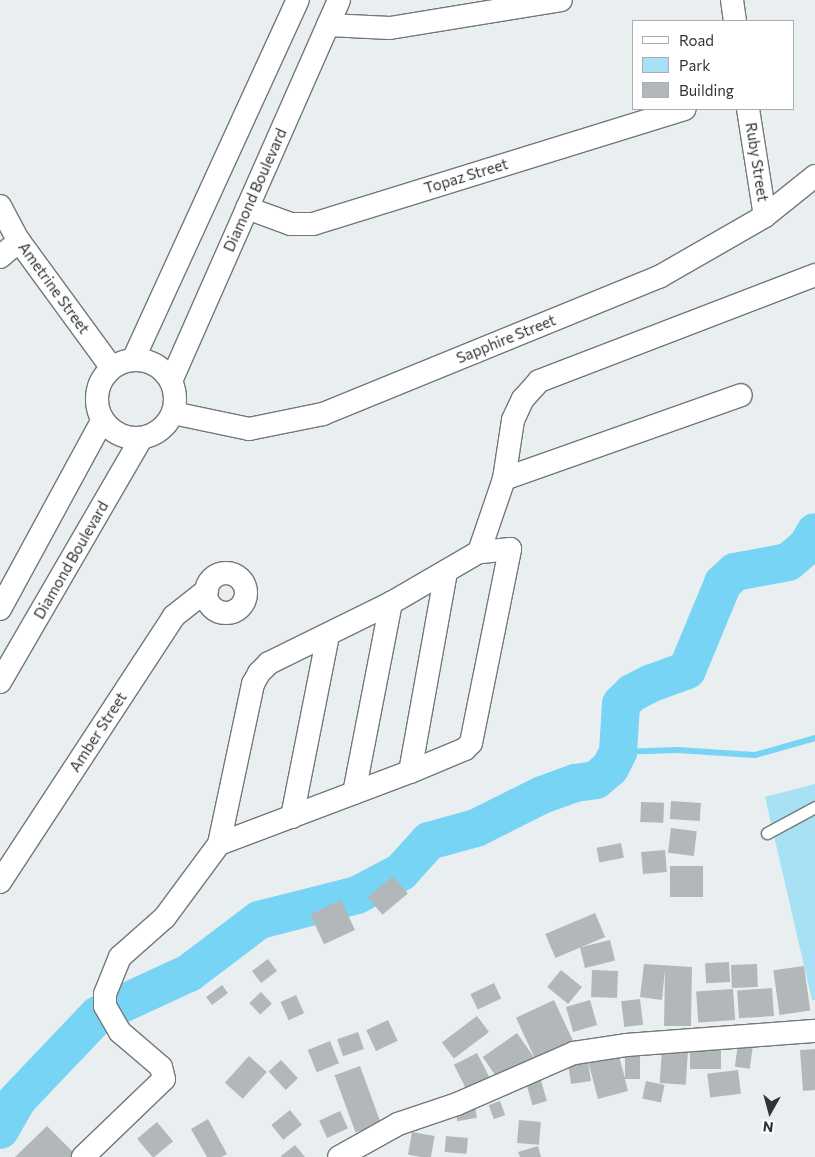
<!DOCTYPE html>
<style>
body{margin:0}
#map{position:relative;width:815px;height:1157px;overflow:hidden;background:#e9eff1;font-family:Commissioner,sans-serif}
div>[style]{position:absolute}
.green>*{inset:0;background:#a8e1f6}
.stream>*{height:6px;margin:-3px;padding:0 3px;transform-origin:3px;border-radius:3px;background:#78d4f4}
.river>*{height:38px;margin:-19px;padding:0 19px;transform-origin:19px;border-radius:19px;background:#78d4f4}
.building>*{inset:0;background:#b2b8ba;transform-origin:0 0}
.roads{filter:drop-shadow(1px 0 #73787b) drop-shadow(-1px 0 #73787b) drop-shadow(0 1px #73787b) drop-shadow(0 -1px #73787b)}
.lane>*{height:11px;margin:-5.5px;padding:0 5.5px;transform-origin:5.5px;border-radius:5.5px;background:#fff}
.street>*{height:22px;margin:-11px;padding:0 11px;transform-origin:11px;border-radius:11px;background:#fff}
.street>.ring{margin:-11px;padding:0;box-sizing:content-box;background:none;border:22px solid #fff;border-radius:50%}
span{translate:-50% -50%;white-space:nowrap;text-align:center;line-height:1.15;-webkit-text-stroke:5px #fff;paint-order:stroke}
.street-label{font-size:15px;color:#313334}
.legend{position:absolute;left:632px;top:20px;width:162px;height:90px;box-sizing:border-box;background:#fff;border:1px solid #adadae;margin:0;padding:6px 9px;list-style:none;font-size:15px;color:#313334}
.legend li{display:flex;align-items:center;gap:10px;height:25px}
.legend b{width:25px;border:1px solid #adadae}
.north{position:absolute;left:745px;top:1087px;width:50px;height:50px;-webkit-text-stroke:4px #fff;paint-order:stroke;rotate:187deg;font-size:14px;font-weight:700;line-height:20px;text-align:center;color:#313334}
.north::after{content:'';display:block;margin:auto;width:18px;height:22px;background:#313334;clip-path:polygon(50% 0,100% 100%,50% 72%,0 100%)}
</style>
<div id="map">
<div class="green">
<div style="clip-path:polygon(815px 784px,815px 1000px,812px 1000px,765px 797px)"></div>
</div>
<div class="stream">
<div style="left:618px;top:752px;width:59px;rotate:-1.9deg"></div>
<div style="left:677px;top:750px;width:78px;rotate:3.7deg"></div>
<div style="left:755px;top:755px;width:62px;rotate:-15.8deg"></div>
</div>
<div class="river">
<div style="left:0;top:1130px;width:34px;rotate:-60deg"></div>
<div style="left:17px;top:1100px;width:117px;rotate:-46.4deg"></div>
<div style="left:98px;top:1015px;width:100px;rotate:-24.8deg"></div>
<div style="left:189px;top:973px;width:88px;rotate:-37.1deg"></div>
<div style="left:259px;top:920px;width:101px;rotate:-14.3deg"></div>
<div style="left:357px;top:895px;width:50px;rotate:-27.6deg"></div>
<div style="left:401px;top:872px;width:42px;rotate:-47.9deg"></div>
<div style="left:429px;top:841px;width:49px;rotate:-15.5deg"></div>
<div style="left:476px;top:828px;width:74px;rotate:-26.6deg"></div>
<div style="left:542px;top:795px;width:35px;rotate:-20deg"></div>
<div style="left:575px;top:783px;width:21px;rotate:-8deg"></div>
<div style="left:596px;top:780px;width:18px;rotate:-41deg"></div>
<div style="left:610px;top:768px;width:18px;rotate:-63deg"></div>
<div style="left:618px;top:752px;width:48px;rotate:-86.4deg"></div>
<div style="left:621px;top:704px;width:16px;rotate:-45deg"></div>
<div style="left:632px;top:693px;width:22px;rotate:-27deg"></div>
<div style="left:652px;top:683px;width:37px;rotate:-20deg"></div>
<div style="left:687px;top:670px;width:94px;rotate:-67.5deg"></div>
<div style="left:723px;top:583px;width:16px;rotate:-43deg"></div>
<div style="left:735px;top:572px;width:54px;rotate:-10.7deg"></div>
<div style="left:788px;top:562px;width:25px;rotate:-40deg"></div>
<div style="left:807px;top:546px;width:16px;rotate:-60deg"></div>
</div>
<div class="building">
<div style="left:671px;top:801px;width:30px;height:18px;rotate:4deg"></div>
<div style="left:641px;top:802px;width:23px;height:20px;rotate:2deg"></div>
<div style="left:671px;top:828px;width:26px;height:25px;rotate:7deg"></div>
<div style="left:621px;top:843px;width:15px;height:25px;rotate:79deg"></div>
<div style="left:665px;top:850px;width:22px;height:24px;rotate:85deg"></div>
<div style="left:670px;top:866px;width:33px;height:31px"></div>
<div style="left:393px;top:876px;width:23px;height:33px;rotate:50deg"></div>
<div style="left:341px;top:900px;width:33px;height:34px;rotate:65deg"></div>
<div style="left:595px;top:913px;width:26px;height:54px;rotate:67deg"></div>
<div style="left:610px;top:940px;width:21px;height:31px;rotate:76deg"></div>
<div style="left:268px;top:959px;width:15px;height:20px;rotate:53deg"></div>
<div style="left:729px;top:962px;width:20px;height:24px;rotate:87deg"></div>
<div style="clip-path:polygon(644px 964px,692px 967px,691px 1026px,664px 1026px,665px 970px,662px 1000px,640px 997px)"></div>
<div style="left:757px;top:964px;width:23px;height:26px;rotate:88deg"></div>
<div style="left:804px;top:966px;width:45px;height:31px;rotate:82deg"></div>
<div style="left:561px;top:970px;width:27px;height:22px;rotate:39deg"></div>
<div style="left:592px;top:970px;width:26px;height:27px;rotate:2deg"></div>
<div style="left:494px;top:983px;width:17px;height:26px;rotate:65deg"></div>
<div style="left:222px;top:985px;width:10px;height:20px;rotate:53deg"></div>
<div style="left:772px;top:988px;width:28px;height:35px;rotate:86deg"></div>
<div style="left:733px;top:989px;width:31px;height:37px;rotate:86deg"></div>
<div style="left:261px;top:992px;width:16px;height:16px;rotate:47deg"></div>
<div style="left:296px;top:995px;width:20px;height:17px;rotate:66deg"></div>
<div style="left:640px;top:999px;width:26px;height:19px;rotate:83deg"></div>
<div style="left:554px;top:1000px;width:45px;height:42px;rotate:65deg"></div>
<div style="left:590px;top:1000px;width:26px;height:25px;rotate:74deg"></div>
<div style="left:477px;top:1016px;width:20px;height:44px;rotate:53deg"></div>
<div style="left:388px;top:1020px;width:23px;height:24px;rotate:65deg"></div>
<div style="left:358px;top:1032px;width:18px;height:22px;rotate:71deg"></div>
<div style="left:517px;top:1033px;width:32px;height:42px;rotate:55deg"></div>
<div style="left:739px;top:1037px;width:15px;height:30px;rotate:8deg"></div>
<div style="left:330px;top:1041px;width:24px;height:24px;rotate:68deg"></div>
<div style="left:690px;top:1041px;width:31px;height:28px"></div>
<div style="clip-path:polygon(815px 1049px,815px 1090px,803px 1091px,800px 1050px)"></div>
<div style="clip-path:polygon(625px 1050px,640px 1050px,640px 1079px,625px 1079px,628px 1091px,598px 1099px,588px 1061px,591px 1081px,571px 1084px,568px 1064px,618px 1053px,625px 1078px)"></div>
<div style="left:662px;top:1050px;width:26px;height:33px;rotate:4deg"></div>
<div style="left:477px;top:1053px;width:34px;height:26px;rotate:63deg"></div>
<div style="left:249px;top:1056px;width:24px;height:36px;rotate:42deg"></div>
<div style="left:281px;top:1060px;width:25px;height:17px;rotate:47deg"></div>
<div style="left:360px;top:1066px;width:61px;height:27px;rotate:70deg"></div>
<div style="left:738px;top:1070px;width:24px;height:31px;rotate:83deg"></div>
<div style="left:540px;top:1077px;width:25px;height:15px;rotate:74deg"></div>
<div style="left:646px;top:1081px;width:19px;height:18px;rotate:12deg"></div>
<div style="left:500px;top:1101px;width:15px;height:12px;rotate:70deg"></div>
<div style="left:475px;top:1107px;width:11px;height:20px;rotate:80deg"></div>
<div style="left:290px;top:1110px;width:19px;height:24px;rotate:51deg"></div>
<div style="left:340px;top:1111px;width:19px;height:23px;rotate:65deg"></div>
<div style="clip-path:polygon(208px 1119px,227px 1154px,221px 1157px,207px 1157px,191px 1129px)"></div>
<div style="left:519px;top:1120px;width:22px;height:23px;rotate:5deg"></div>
<div style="left:157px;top:1122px;width:25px;height:26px;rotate:50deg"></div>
<div style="clip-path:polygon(47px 1126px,75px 1154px,72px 1157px,15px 1157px)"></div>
<div style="left:412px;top:1132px;width:23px;height:23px;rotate:10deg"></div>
<div style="left:446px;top:1136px;width:22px;height:16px;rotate:5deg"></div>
<div style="clip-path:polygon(295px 1145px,305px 1157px,282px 1157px,281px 1156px)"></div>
<div style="clip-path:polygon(538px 1146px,541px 1157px,520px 1157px,518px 1152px)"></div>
</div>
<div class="roads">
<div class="lane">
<div style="left:767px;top:833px;width:55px;rotate:-28.4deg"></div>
</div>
<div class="street">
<div style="left:732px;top:0;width:21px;rotate:82deg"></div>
<div style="left:328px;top:25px;width:62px;rotate:2.8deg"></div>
<div style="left:390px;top:28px;width:173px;rotate:-9.3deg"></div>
<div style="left:748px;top:109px;width:108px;rotate:81deg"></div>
<div style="left:0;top:206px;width:40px;rotate:62deg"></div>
<div style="left:19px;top:241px;width:157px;rotate:53.8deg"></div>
<div style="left:247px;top:208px;width:47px;rotate:20deg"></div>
<div style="left:291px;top:224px;width:22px"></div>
<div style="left:313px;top:224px;width:389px;rotate:-17.2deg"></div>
<div style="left:0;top:257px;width:25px;rotate:-40deg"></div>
<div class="ring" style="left:97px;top:360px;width:56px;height:56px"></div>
<div style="left:133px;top:360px;width:396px;rotate:-65.4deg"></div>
<div style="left:171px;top:381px;width:416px;rotate:-66.2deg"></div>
<div style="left:173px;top:413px;width:78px;rotate:11.9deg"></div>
<div style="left:249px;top:429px;width:76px;rotate:-11.5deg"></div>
<div style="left:323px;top:414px;width:363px;rotate:-22.2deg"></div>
<div style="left:659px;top:277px;width:122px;rotate:-29.9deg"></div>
<div style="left:765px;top:216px;width:64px;rotate:-38.7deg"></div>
<div style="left:504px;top:479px;width:251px;rotate:-19.5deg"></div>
<div class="ring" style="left:206px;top:573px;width:18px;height:18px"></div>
<div style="left:0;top:609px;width:214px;rotate:-61.5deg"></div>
<div style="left:0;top:682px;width:281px;rotate:-59.9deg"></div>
<div style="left:410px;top:772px;width:60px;rotate:-22.7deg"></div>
<div style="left:465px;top:749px;width:8px;rotate:-45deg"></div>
<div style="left:471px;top:743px;width:198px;rotate:-78.6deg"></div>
<div style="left:510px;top:549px;width:31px;rotate:174deg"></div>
<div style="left:354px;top:793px;width:194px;rotate:-79deg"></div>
<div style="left:292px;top:817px;width:185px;rotate:-78.8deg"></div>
<div style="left:219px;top:844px;width:204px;rotate:-20.7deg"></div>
<div style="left:410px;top:772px;width:204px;rotate:-79.8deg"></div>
<div style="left:0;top:882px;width:318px;rotate:-56.8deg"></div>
<div style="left:174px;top:616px;width:42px;rotate:-38.2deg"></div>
<div style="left:83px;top:1157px;width:112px;rotate:-43.9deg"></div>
<div style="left:164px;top:1079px;width:12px;rotate:-104deg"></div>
<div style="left:161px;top:1067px;width:54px;rotate:-139.5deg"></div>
<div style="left:120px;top:1032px;width:30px;rotate:-120deg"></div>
<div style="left:105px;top:1006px;width:12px;rotate:-90deg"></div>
<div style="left:105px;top:994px;width:40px;rotate:-68deg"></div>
<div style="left:120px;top:957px;width:60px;rotate:-41.6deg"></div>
<div style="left:165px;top:917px;width:91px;rotate:-53.5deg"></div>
<div style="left:219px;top:844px;width:164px;rotate:-78deg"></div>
<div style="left:253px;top:684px;width:13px;rotate:-61deg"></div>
<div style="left:259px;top:673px;width:14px;rotate:-45deg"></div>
<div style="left:269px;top:663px;width:136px;rotate:-26.2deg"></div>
<div style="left:391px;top:603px;width:102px;rotate:-30.1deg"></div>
<div style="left:479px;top:552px;width:77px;rotate:-71.1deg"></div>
<div style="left:504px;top:479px;width:60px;rotate:-81.3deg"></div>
<div style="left:513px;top:420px;width:23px;rotate:-65deg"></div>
<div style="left:523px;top:399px;width:24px;rotate:-48deg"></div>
<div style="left:539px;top:381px;width:296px;rotate:-21deg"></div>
<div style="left:339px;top:1157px;width:68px;rotate:-29.2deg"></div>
<div style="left:398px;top:1124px;width:62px;rotate:-18.7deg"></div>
<div style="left:457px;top:1104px;width:128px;rotate:-23.6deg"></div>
<div style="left:574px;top:1053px;width:54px;rotate:-8.6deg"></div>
<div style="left:627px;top:1045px;width:189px;rotate:-4.3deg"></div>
</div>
</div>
<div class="street-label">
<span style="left:757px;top:162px;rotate:81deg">Ruby Street</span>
<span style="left:466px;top:176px;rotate:-17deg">Topaz Street</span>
<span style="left:255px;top:190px;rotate:-66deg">Diamond Boulevard</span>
<span style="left:54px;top:288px;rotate:54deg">Ametrine Street</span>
<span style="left:506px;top:339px;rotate:-22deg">Sapphire Street</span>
<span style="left:71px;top:560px;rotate:-60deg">Diamond Boulevard</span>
<span style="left:98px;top:732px;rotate:-57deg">Amber Street</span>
</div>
<ul class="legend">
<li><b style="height:6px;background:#fff"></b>Road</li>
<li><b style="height:14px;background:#a8e1f6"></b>Park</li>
<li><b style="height:14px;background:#b2b8ba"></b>Building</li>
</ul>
<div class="north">N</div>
</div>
